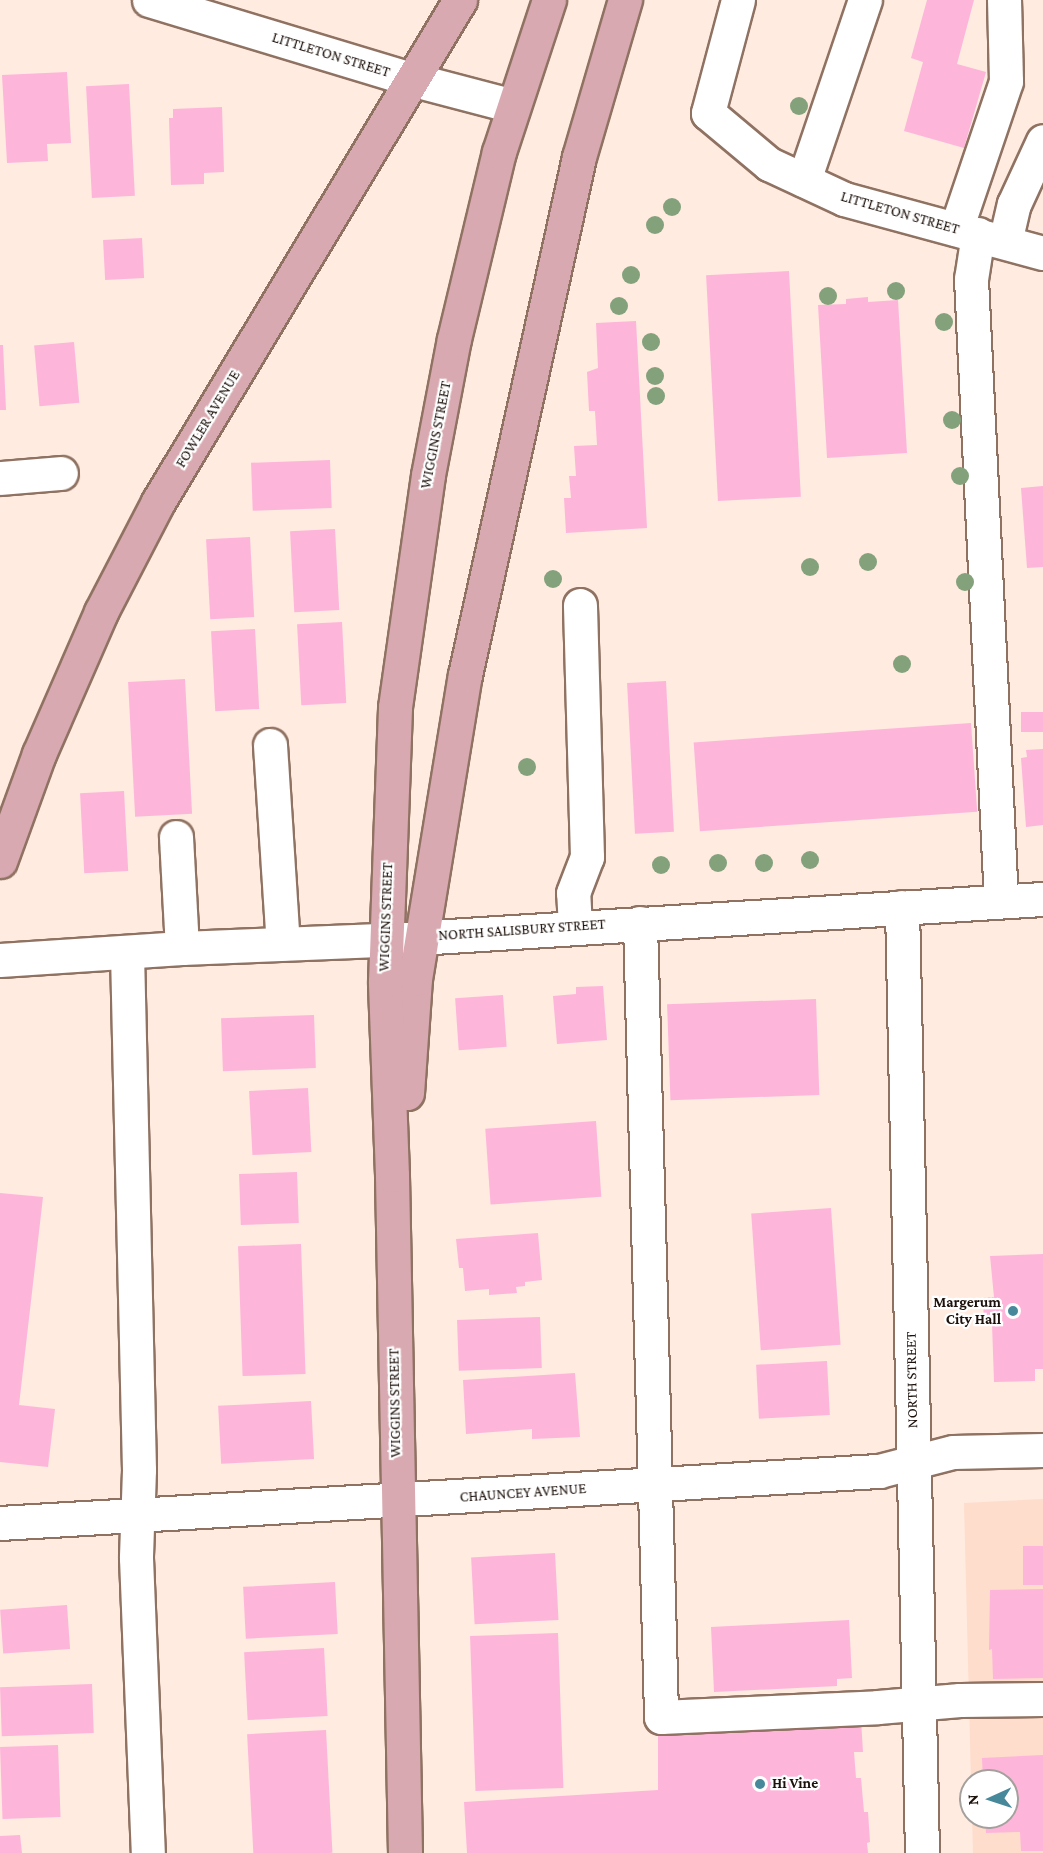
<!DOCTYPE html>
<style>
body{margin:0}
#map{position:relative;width:1043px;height:1853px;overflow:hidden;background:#ffebe0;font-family:"Crimson Pro",serif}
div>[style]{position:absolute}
.built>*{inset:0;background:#feddcc}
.building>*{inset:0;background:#feb5da;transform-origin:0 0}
.roads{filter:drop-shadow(2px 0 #8f7262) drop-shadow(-2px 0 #8f7262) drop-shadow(0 2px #8f7262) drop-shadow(0 -2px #8f7262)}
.minor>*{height:33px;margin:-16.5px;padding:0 16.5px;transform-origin:16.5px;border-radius:16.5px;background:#fff}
.major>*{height:33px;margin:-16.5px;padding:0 16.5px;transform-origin:16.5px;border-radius:16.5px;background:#d8a9b0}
.trees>*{width:18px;height:18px;margin:-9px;border-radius:50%;background:#83a27b}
.dots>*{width:16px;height:16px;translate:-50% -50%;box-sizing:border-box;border:3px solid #fff;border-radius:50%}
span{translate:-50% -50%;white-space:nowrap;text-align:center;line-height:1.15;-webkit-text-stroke:4.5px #fff;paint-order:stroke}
.street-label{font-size:15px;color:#1c110b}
.poi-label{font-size:15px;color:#1c110b;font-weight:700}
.right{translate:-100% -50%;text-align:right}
.left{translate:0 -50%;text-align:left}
.north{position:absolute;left:959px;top:1769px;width:60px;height:60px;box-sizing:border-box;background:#fff;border:2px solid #a4a09d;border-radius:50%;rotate:267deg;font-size:16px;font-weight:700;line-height:24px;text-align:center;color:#1c110b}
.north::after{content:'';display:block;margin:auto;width:21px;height:27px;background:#47889b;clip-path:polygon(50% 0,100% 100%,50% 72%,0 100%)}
</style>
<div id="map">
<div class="built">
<div style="clip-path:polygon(1043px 1499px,1043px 1853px,973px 1853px,972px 1817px,1007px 1817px,1007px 1781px,971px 1781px,964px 1503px)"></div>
</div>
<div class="building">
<div style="clip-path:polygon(927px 0,974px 0,957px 64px,986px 72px,964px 148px,904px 131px,923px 62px,911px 58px)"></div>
<div style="clip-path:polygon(67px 72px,71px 143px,47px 144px,48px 161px,7px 163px,2px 75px)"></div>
<div style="left:129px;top:84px;width:112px;height:43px;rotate:87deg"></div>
<div style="clip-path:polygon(222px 107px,224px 172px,204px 173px,204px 184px,171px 185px,169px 118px,173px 118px,173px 109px)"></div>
<div style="left:142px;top:238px;width:40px;height:39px;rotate:87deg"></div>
<div style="left:789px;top:271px;width:226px;height:83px;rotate:87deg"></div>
<div style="clip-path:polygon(868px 297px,868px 302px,898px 300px,907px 453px,827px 458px,818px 305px,846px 304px,846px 299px)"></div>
<div style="clip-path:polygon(636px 321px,647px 528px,566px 533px,564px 498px,571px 498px,569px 476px,576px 476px,574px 446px,597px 445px,595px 411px,589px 411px,587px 372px,598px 368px,596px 323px)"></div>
<div style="left:74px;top:342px;width:61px;height:40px;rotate:85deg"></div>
<div style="clip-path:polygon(0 345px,3px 345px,6px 410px,0 410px)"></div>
<div style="left:330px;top:460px;width:48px;height:79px;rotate:88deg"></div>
<div style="clip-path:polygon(1043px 486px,1043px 567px,1027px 568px,1021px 488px)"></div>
<div style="left:335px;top:529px;width:81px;height:45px;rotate:87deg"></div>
<div style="left:250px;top:537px;width:80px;height:44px;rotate:87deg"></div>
<div style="left:342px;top:622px;width:81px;height:45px;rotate:87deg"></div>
<div style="left:255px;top:629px;width:80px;height:44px;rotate:87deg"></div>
<div style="left:185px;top:679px;width:135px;height:57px;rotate:87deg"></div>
<div style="left:666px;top:681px;width:151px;height:39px;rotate:87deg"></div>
<div style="left:1043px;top:712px;width:20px;height:22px;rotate:90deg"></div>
<div style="left:971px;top:723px;width:89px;height:278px;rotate:86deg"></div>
<div style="clip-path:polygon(1043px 749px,1043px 825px,1026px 827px,1021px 758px,1027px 757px,1026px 750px)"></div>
<div style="left:124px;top:791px;width:80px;height:44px;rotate:87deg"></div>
<div style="clip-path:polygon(603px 986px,607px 1040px,557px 1044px,553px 996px,576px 994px,576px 987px)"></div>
<div style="left:503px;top:995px;width:52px;height:48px;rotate:86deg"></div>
<div style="left:816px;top:999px;width:96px;height:149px;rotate:88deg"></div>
<div style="left:314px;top:1015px;width:53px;height:93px;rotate:88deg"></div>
<div style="left:308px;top:1088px;width:64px;height:59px;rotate:87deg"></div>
<div style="left:596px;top:1121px;width:76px;height:111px;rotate:86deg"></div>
<div style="left:297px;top:1172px;width:51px;height:58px;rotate:88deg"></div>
<div style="clip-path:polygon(0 1193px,43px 1197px,19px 1405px,55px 1409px,48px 1467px,0 1462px)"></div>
<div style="left:831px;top:1208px;width:137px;height:80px;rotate:86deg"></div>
<div style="clip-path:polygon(538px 1233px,542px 1280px,525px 1282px,525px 1286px,516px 1287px,517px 1293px,489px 1295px,489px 1289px,465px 1291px,463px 1268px,459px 1268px,456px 1239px)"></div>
<div style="left:301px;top:1244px;width:130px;height:63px;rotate:88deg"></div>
<div style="clip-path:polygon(1043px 1254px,1043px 1369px,1035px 1369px,1035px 1381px,994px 1382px,992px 1324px,984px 1324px,983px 1298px,994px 1297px,990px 1256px)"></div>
<div style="left:540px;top:1317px;width:51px;height:83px;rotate:88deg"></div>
<div style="left:827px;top:1361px;width:54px;height:71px;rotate:87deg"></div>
<div style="clip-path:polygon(575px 1373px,580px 1437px,532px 1439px,532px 1429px,466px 1434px,463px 1380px)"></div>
<div style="left:311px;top:1401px;width:58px;height:93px;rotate:87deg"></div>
<div style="left:1043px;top:1546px;width:39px;height:20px;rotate:90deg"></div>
<div style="left:555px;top:1553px;width:67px;height:84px;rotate:87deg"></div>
<div style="left:335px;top:1582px;width:52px;height:92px;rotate:87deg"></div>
<div style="clip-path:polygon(1043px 1589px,1043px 1678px,993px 1679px,992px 1649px,989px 1650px,990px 1590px)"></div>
<div style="left:67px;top:1605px;width:44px;height:67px;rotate:86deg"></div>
<div style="clip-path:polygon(849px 1620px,852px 1678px,837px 1679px,837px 1686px,714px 1692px,711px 1627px)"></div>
<div style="left:558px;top:1633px;width:155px;height:88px;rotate:88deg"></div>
<div style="left:324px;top:1648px;width:68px;height:80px;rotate:87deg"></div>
<div style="left:92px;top:1684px;width:49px;height:92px;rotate:88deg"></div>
<div style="clip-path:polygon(861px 1720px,863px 1752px,854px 1752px,856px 1778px,861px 1778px,864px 1812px,868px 1812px,870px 1842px,867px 1843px,868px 1853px,467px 1853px,464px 1802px,658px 1790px,658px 1732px)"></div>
<div style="left:326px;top:1730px;width:123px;height:79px;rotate:87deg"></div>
<div style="left:58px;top:1745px;width:72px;height:58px;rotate:88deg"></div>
<div style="clip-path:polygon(1043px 1755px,1043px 1851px,1021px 1851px,1020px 1832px,986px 1833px,985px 1817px,1007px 1817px,1007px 1781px,983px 1781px,982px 1758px)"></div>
<div style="clip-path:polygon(20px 1835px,22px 1853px,0 1853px,0 1836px)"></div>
</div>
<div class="roads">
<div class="minor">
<div style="left:149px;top:0;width:277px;rotate:16.8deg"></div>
<div style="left:414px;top:80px;width:102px;rotate:14.7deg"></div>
<div style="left:738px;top:0;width:117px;rotate:104.9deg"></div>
<div style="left:708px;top:113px;width:80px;rotate:39.9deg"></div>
<div style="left:769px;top:164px;width:83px;rotate:25deg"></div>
<div style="left:844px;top:199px;width:206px;rotate:15.2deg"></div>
<div style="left:804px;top:180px;width:190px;rotate:-71.3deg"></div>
<div style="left:956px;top:229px;width:156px;rotate:-71.3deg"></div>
<div style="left:1006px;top:81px;width:81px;rotate:-91.4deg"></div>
<div style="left:978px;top:234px;width:46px;rotate:98.8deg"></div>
<div style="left:971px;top:279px;width:623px;rotate:87.24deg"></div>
<div style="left:1005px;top:242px;width:39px;rotate:-77deg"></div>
<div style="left:1014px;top:204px;width:69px;rotate:-65.3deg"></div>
<div style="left:0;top:478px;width:61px;rotate:-4.7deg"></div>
<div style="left:270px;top:745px;width:199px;rotate:86.3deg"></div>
<div style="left:176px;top:837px;width:111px;rotate:86.9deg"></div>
<div style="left:902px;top:907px;width:946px;rotate:88.79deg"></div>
<div style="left:640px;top:923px;width:794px;rotate:88.48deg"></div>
<div style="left:661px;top:1717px;width:217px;rotate:-2.6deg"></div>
<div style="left:878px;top:1707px;width:82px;rotate:-4.9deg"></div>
<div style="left:960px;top:1700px;width:83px;rotate:-0.7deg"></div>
<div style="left:575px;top:927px;width:34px;rotate:-93deg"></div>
<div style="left:573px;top:893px;width:39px;rotate:-69deg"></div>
<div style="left:587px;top:857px;width:252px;rotate:-91.6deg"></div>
<div style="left:127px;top:953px;width:517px;rotate:88.67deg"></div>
<div style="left:139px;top:1470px;width:88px;rotate:92deg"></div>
<div style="left:136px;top:1558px;width:295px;rotate:87.7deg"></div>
<div style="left:0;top:960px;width:182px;rotate:-3.8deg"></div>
<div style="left:182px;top:948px;width:203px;rotate:-2.3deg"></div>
<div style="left:385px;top:940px;width:659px;rotate:-3.57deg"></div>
<div style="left:0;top:1523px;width:881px;rotate:-3.39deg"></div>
<div style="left:879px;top:1471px;width:76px;rotate:-14.4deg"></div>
<div style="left:953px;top:1452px;width:90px;rotate:-1.3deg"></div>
</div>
<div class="major">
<div style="left:0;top:861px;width:114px;rotate:-70deg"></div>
<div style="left:39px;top:754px;width:155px;rotate:-66.4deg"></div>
<div style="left:101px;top:612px;width:124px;rotate:-62.6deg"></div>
<div style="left:158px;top:502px;width:586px;rotate:-58.97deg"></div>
<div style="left:407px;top:1093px;width:114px;rotate:-86deg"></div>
<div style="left:415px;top:979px;width:308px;rotate:-80.7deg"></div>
<div style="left:465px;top:675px;width:530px;rotate:-77.59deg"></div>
<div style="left:579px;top:157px;width:164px;rotate:-73.7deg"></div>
<div style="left:405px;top:1853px;width:678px;rotate:-91.1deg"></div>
<div style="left:392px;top:1175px;width:194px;rotate:-92.1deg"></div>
<div style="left:385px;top:981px;width:274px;rotate:-87.9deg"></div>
<div style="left:395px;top:707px;width:234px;rotate:-81.9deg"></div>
<div style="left:428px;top:475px;width:138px;rotate:-79.2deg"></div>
<div style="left:454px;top:339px;width:192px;rotate:-76.5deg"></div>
<div style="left:499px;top:152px;width:160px;rotate:-71.8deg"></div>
</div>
</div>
<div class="trees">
<div style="left:799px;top:106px"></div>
<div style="left:672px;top:207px"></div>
<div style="left:655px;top:225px"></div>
<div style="left:631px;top:275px"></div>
<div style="left:896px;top:291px"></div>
<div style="left:828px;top:296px"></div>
<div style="left:619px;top:306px"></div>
<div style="left:944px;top:322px"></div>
<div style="left:651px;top:342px"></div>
<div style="left:655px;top:376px"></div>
<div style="left:656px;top:396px"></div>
<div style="left:952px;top:420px"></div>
<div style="left:960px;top:476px"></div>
<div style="left:868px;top:562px"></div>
<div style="left:810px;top:567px"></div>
<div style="left:553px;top:579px"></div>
<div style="left:965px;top:582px"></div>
<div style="left:902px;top:664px"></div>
<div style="left:527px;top:767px"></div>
<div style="left:810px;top:860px"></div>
<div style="left:718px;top:863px"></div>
<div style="left:764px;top:863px"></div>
<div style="left:661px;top:865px"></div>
</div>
<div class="dots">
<div style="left:1013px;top:1311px;background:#47889b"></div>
<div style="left:760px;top:1784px;background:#47889b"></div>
</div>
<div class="street-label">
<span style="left:331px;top:55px;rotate:17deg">LITTLETON STREET</span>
<span style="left:900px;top:213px;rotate:16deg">LITTLETON STREET</span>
<span style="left:208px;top:419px;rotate:-59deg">FOWLER AVENUE</span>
<span style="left:436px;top:435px;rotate:-79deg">WIGGINS STREET</span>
<span style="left:386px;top:917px;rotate:-88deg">WIGGINS STREET</span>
<span style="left:522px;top:930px;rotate:-4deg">NORTH SALISBURY STREET</span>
<span style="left:912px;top:1380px;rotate:-91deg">NORTH STREET</span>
<span style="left:395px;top:1403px;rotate:-91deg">WIGGINS STREET</span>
<span style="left:523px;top:1493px;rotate:-4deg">CHAUNCEY AVENUE</span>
</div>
<div class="poi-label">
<span class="right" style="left:1001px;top:1311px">Margerum<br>City Hall</span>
<span class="left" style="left:772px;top:1784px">Hi Vine</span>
</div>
<div class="north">N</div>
</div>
